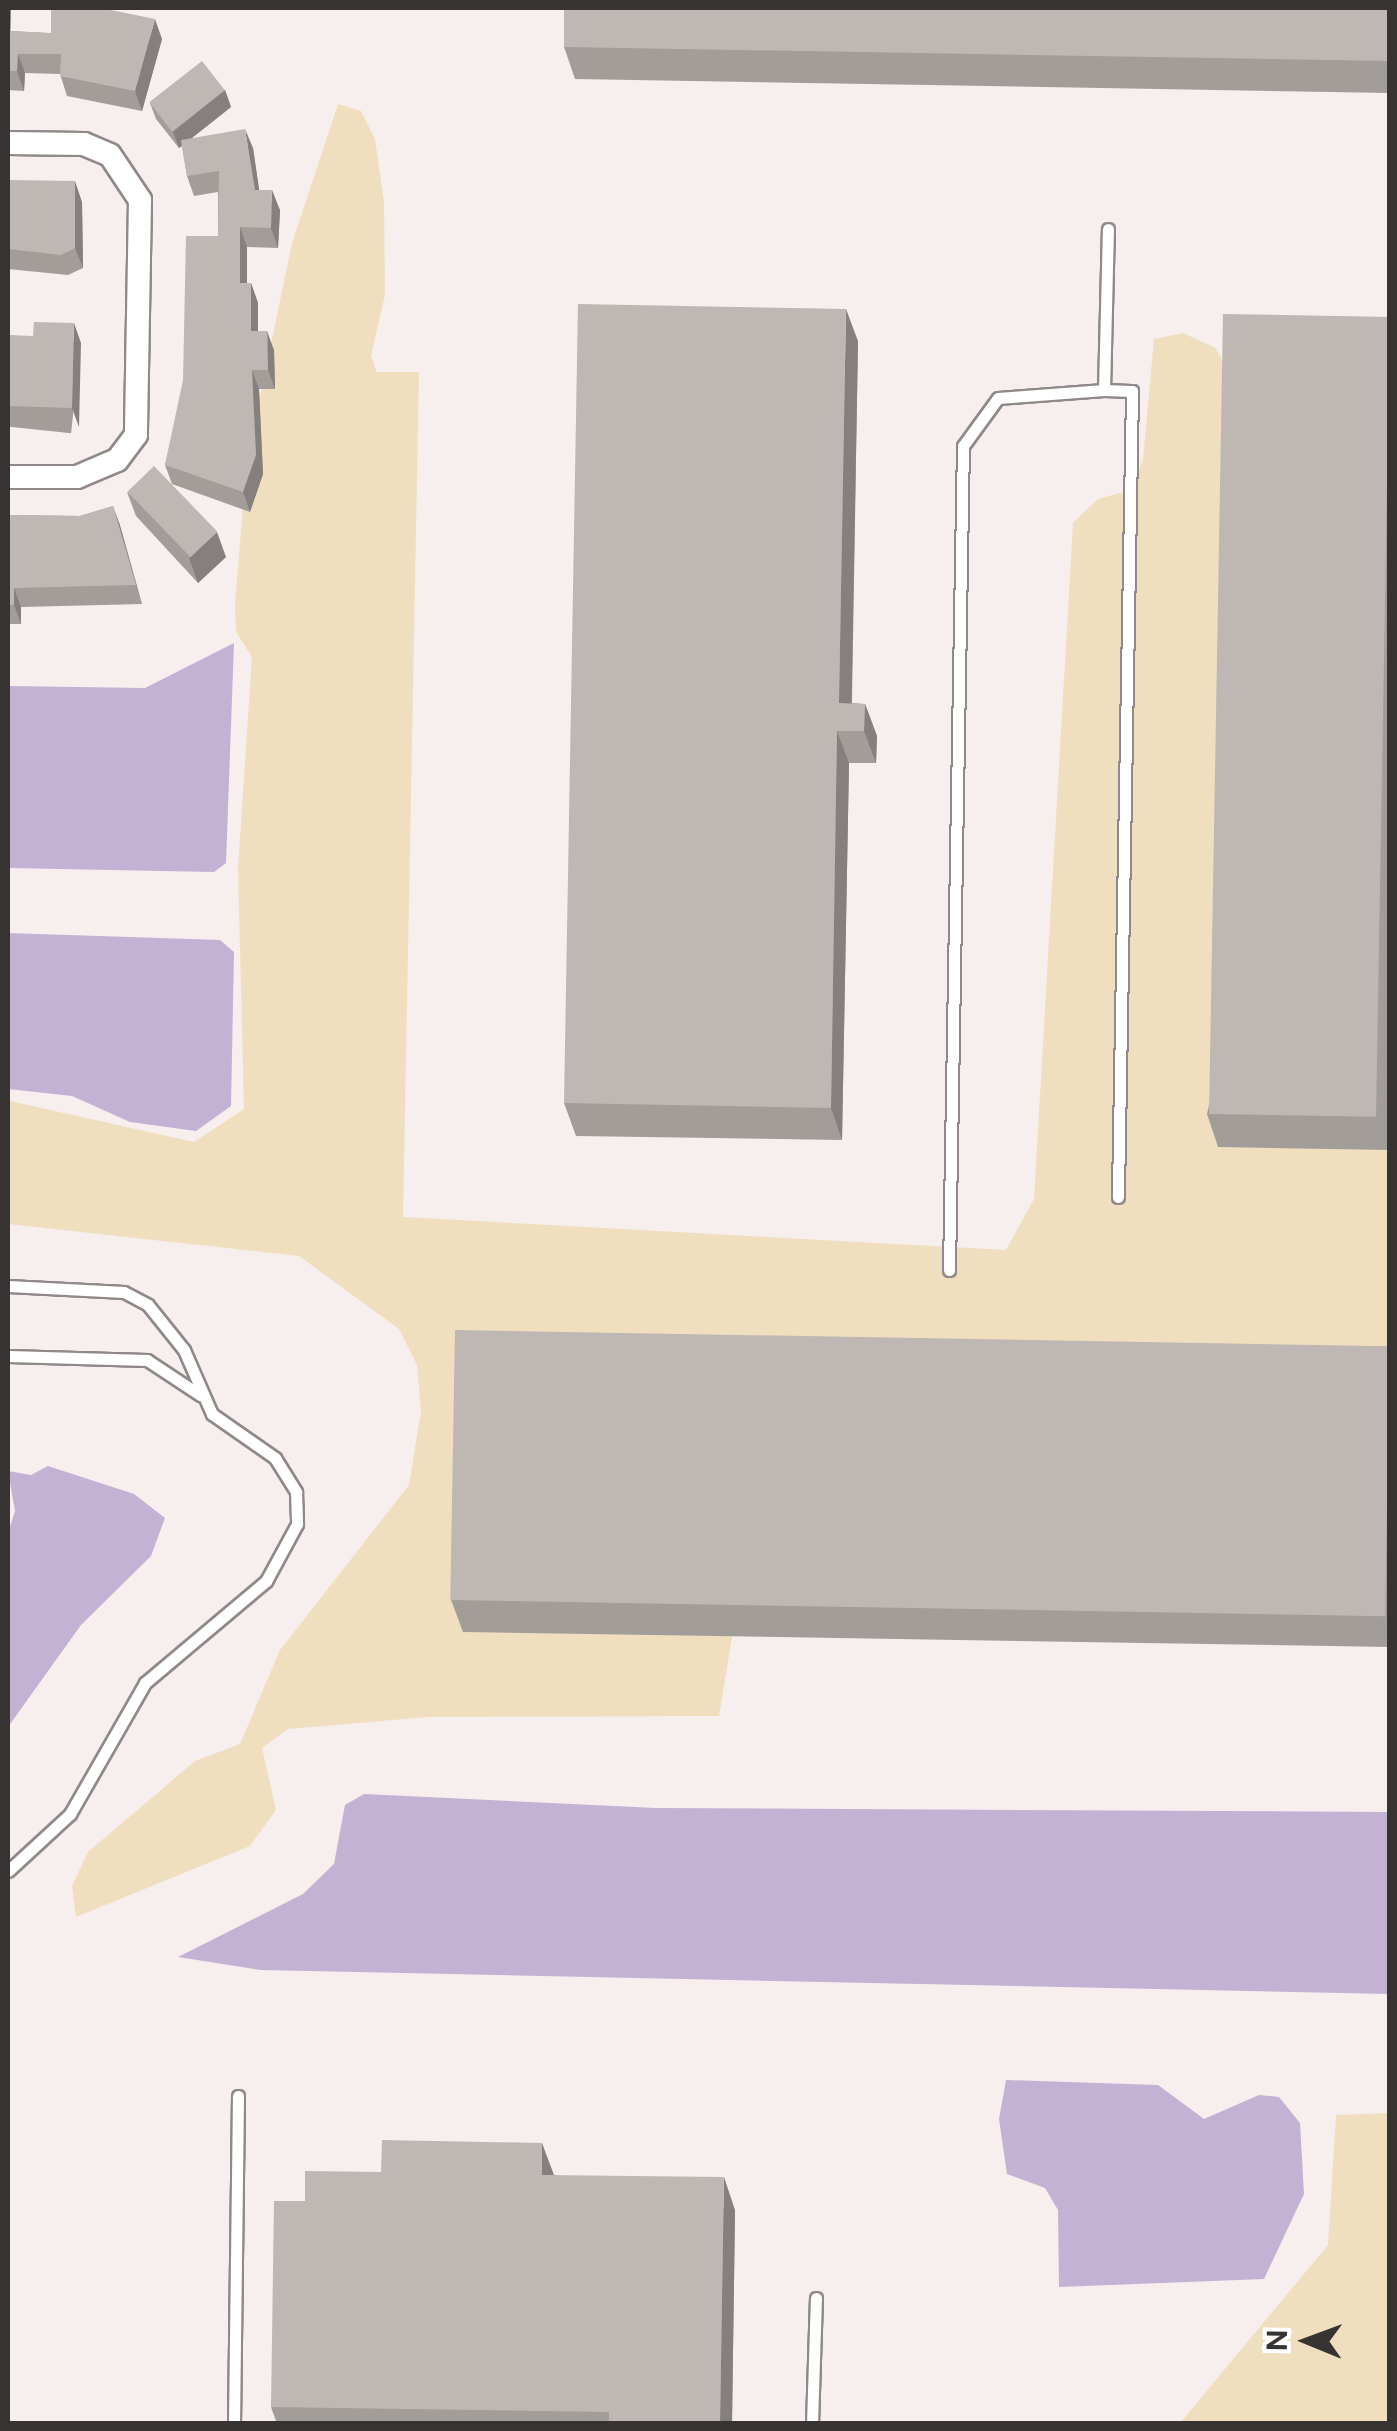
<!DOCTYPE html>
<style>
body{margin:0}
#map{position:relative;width:1397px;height:2431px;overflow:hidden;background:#f7eeee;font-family:"Public Sans",sans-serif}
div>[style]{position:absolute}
.green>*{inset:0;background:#f0dfbf}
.water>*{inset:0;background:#c3b2d3}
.roads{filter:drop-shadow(2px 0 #918989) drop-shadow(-2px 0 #918989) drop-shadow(0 2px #918989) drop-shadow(0 -2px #918989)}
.service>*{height:11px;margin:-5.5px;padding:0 5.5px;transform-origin:5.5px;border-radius:5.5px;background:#fff}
.minor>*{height:22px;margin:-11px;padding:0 11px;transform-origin:11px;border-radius:11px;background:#fff}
.wall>*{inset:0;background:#a39d9a;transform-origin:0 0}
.shaded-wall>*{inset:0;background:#85807d}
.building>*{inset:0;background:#beb7b3;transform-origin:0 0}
span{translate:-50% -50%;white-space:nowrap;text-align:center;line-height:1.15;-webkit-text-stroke:9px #fefefe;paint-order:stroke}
.frame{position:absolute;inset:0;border:10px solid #373333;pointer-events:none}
.north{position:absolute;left:1257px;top:2291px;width:100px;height:100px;-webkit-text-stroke:8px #fefefe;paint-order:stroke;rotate:271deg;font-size:28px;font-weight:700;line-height:40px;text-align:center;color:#373333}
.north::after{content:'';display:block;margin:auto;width:35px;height:45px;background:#373333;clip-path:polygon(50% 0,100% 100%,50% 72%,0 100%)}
</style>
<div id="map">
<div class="green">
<div style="clip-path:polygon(338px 104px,361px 111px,375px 139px,384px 202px,385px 295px,371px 356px,377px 372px,419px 372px,403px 1217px,1006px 1250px,1034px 1199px,1073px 523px,1098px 499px,1131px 490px,1143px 460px,1154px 339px,1183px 333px,1216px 348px,1389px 687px,1389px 1518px,750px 1527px,719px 1716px,428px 1717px,288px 1729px,262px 1748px,276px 1810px,250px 1846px,76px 1917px,72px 1886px,88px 1852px,195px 1761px,240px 1744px,280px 1650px,409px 1485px,421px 1411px,417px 1365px,399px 1329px,299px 1256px,8px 1224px,10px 1101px,194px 1142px,244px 1109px,238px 868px,252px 657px,236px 632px,235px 604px,247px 459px,292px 243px)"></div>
<div style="clip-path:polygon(1389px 2113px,1389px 2423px,1180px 2423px,1328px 2245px,1336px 2115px)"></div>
</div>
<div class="water">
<div style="clip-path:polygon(234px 643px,226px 863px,214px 872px,8px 868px,8px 686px,145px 688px)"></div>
<div style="clip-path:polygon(8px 933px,220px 940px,234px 952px,231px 1106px,196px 1131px,130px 1122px,72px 1096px,8px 1089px)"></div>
<div style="clip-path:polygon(48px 1466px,134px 1494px,165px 1518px,151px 1556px,81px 1625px,8px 1727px,8px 1533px,15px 1511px,8px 1471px,31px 1475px)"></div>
<div style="clip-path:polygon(364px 1794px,656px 1808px,1389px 1812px,1389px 1994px,261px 1970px,178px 1957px,303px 1894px,334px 1864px,345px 1805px)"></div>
<div style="clip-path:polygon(1006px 2080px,1158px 2085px,1204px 2119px,1259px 2095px,1279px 2097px,1300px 2123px,1304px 2194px,1264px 2279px,1059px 2287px,1058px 2210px,1045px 2188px,1007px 2174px,999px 2119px)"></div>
</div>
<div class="roads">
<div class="service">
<div style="left:1104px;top:390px;width:28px;rotate:2deg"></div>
<div style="left:1132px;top:391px;width:806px;rotate:91deg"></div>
<div style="left:949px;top:1270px;width:824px;rotate:-89.03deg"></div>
<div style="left:963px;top:446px;width:59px;rotate:-53.9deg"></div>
<div style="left:998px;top:398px;width:106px;rotate:-4.3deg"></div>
<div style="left:1104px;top:390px;width:161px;rotate:-88.6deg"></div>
<div style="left:8px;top:1286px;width:116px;rotate:3deg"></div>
<div style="left:124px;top:1292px;width:27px;rotate:28deg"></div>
<div style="left:148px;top:1305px;width:58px;rotate:51.3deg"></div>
<div style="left:184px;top:1350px;width:70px;rotate:66.4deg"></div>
<div style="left:212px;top:1414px;width:77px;rotate:34.9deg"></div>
<div style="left:275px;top:1458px;width:40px;rotate:58deg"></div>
<div style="left:296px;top:1492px;width:32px;rotate:88deg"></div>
<div style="left:297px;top:1524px;width:65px;rotate:118.5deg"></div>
<div style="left:266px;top:1581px;width:158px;rotate:139.9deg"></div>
<div style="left:145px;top:1683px;width:151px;rotate:119.8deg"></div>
<div style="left:70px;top:1814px;width:84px;rotate:137.4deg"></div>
<div style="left:8px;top:1356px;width:139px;rotate:1.6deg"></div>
<div style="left:147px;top:1360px;width:64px;rotate:33.4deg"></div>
<div style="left:234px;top:2424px;width:328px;rotate:-89.3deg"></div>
<div style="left:812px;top:2424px;width:126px;rotate:-88.2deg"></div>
</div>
<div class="minor">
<div style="left:8px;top:143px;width:76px;rotate:0.8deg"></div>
<div style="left:84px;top:144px;width:28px;rotate:23deg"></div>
<div style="left:110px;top:155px;width:54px;rotate:56.3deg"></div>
<div style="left:140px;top:200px;width:235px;rotate:91deg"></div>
<div style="left:136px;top:435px;width:31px;rotate:127deg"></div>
<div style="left:117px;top:460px;width:43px;rotate:157deg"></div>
<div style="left:77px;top:477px;width:69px;rotate:180deg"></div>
</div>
</div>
<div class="wall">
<div style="clip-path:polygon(8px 8px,11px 8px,10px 31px,162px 39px,142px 111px,67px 96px,60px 74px,25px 73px,24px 91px,8px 90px)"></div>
<div style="clip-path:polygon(1390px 8px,1390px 93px,575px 79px,564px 47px)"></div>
<div style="clip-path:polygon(225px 90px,231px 107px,192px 138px,253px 148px,259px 190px,280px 210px,278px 248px,247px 247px,247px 283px,251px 283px,258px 303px,258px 331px,274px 350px,275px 389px,259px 389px,263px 474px,250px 512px,172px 484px,165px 465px,218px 236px,218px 192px,194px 196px,187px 176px,182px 146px,179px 148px,156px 119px,150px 103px)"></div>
<div style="clip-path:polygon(8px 180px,82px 202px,83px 268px,68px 275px,8px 269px)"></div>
<div style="clip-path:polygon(1390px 318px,1390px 1150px,1218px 1147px,1207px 1114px)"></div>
<div style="left:8px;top:335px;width:73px;height:91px;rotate:6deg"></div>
<div style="clip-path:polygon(858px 341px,852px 703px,865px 704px,877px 736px,876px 763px,849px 763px,842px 1140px,576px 1136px,564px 1103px)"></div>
<div style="clip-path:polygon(127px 492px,226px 557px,198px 583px,136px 516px)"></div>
<div style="clip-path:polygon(113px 506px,142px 604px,21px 607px,21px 624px,8px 624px,8px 515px,80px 516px)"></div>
<div style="clip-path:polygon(1390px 1348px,1390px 1647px,463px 1632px,451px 1600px)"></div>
<div style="clip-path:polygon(554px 2175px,735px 2210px,732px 2424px,277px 2424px,271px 2407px,305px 2201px)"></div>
</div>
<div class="shaded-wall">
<div style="clip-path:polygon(8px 8px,11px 8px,10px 51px,8px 45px)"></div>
<div style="clip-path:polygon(155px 19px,162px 39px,142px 111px,135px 91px)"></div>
<div style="clip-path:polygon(18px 54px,25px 73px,24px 91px,17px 71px)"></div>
<div style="clip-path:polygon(225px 90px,231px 107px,179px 148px,173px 132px)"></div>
<div style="clip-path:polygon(245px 129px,253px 148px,262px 209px,255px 190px)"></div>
<div style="clip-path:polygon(75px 181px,82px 202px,83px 268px,75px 248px)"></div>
<div style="clip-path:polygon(272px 190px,280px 210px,278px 248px,271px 228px)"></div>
<div style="clip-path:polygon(240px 227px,247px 247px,247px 303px,240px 283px)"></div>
<div style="clip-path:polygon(251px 283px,258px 303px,258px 350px,251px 331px)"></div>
<div style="clip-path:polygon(846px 309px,858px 341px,851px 731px,839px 703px)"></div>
<div style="clip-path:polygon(74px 323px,81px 343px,79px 427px,72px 408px)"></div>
<div style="clip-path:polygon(267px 331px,274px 350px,275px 389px,268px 370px)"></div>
<div style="clip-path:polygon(252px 370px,259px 389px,263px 474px,250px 512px,243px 492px)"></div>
<div style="clip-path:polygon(113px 506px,120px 525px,142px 604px,136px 585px)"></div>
<div style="clip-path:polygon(217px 532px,226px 557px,198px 583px,189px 558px)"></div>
<div style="clip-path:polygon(14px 588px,21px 607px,21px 624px,14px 605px)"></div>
<div style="clip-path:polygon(865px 704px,877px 736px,876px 763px,864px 731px)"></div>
<div style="clip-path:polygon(837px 731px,849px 763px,842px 1140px,831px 1108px)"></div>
<div style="clip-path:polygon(542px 2143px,554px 2175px,542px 2175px)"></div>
<div style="clip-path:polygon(724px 2177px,735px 2210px,732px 2424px,720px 2424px)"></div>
</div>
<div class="building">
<div style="clip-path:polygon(51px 8px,101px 8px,155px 19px,135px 91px,60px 76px,61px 54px,18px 54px,17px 71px,8px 71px,8px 31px,51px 33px)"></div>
<div style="clip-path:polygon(564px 8px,1390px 8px,1390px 61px,564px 47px)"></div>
<div style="left:202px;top:61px;width:37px;height:67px;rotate:52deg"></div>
<div style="clip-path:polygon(245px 129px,255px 190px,272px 190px,271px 228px,240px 227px,240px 283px,251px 283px,251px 331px,267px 331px,268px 370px,252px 370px,256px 455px,243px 492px,165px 465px,183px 380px,186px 236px,218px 236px,219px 171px,187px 176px,181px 140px)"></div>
<div style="clip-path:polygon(8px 180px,75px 181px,75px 248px,61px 255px,8px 249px)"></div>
<div style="clip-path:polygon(578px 304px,846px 309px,839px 703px,865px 704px,864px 731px,837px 731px,831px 1108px,564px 1103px)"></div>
<div style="left:1223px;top:314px;width:167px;height:800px;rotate:1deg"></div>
<div style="clip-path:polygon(34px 322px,74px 323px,72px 408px,8px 406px,8px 335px,33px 336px)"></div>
<div style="left:154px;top:466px;width:91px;height:37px;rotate:46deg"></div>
<div style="clip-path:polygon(113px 506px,136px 585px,14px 588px,14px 605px,8px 605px,8px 515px,80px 516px)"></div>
<div style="left:455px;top:1330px;width:935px;height:270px;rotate:1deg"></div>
<div style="clip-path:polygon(382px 2140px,542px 2143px,542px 2175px,724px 2177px,720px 2424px,609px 2424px,609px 2412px,271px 2407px,274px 2201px,305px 2201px,305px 2171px,381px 2172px)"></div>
</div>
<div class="frame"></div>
<div class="north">N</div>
</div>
